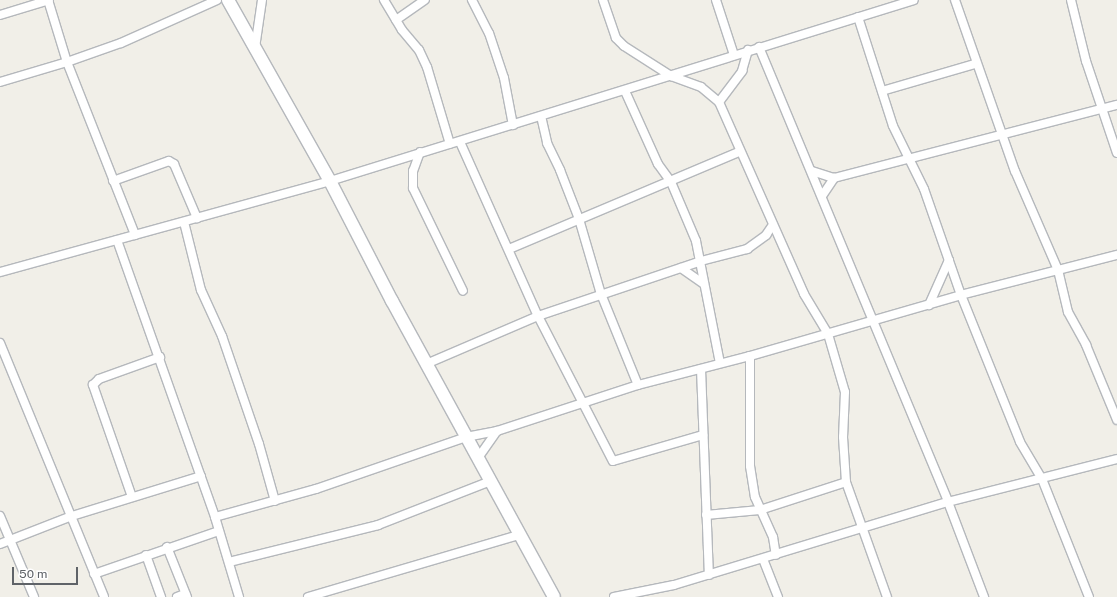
<!DOCTYPE html>
<style>
body{margin:0}
#map{position:relative;width:1117px;height:597px;overflow:hidden;background:#f1efe8;font-family:"Public Sans",sans-serif}
div>[style]{position:absolute}
.roads{filter:drop-shadow(1px 0 #b5b8bc) drop-shadow(-1px 0 #b5b8bc) drop-shadow(0 1px #b5b8bc) drop-shadow(0 -1px #b5b8bc)}
.street>*{height:8px;margin:-4px;padding:0 4px;transform-origin:4px;border-radius:4px;background:#fff}
.secondary>*{height:12px;margin:-6px;padding:0 6px;transform-origin:6px;border-radius:6px;background:#fff}
span{translate:-50% -50%;white-space:nowrap;text-align:center;line-height:1.15;-webkit-text-stroke:4px #fff;paint-order:stroke}
.scale{position:absolute;left:12px;top:567px;width:66px;height:18px;box-sizing:border-box;border:2px solid #5f6368;border-top:0;padding-left:5px;font-size:12px;line-height:14px;white-space:nowrap;color:#5f6368;-webkit-text-stroke:3px #fff;paint-order:stroke}
</style>
<div id="map">
<div class="roads">
<div class="street">
<div style="left:48px;top:0;width:65px;rotate:73deg"></div>
<div style="left:67px;top:62px;width:186px;rotate:68.5deg"></div>
<div style="left:384px;top:0;width:35px;rotate:59deg"></div>
<div style="left:402px;top:30px;width:26px;rotate:50deg"></div>
<div style="left:419px;top:50px;width:19px;rotate:65deg"></div>
<div style="left:427px;top:67px;width:80px;rotate:73.4deg"></div>
<div style="left:472px;top:0;width:37px;rotate:63deg"></div>
<div style="left:489px;top:33px;width:47px;rotate:71.6deg"></div>
<div style="left:504px;top:78px;width:48px;rotate:79.2deg"></div>
<div style="left:603px;top:0;width:40px;rotate:71.1deg"></div>
<div style="left:616px;top:38px;width:11px;rotate:45deg"></div>
<div style="left:624px;top:46px;width:56px;rotate:32.6deg"></div>
<div style="left:671px;top:76px;width:32px;rotate:20deg"></div>
<div style="left:701px;top:87px;width:23px;rotate:40deg"></div>
<div style="left:719px;top:102px;width:210px;rotate:66.1deg"></div>
<div style="left:804px;top:294px;width:47px;rotate:59deg"></div>
<div style="left:828px;top:334px;width:60px;rotate:73.7deg"></div>
<div style="left:845px;top:392px;width:45px;rotate:92.5deg"></div>
<div style="left:843px;top:437px;width:45px;rotate:86.2deg"></div>
<div style="left:846px;top:482px;width:122px;rotate:70.4deg"></div>
<div style="left:716px;top:0;width:58px;rotate:71.9deg"></div>
<div style="left:955px;top:0;width:181px;rotate:70.7deg"></div>
<div style="left:1015px;top:171px;width:108px;rotate:66.5deg"></div>
<div style="left:1058px;top:270px;width:43px;rotate:76.6deg"></div>
<div style="left:1068px;top:312px;width:38px;rotate:61deg"></div>
<div style="left:1086px;top:345px;width:81px;rotate:67.5deg"></div>
<div style="left:1071px;top:0;width:63px;rotate:76.2deg"></div>
<div style="left:1086px;top:61px;width:97px;rotate:71.4deg"></div>
<div style="left:0;top:15px;width:51px;rotate:-17deg"></div>
<div style="left:858px;top:17px;width:114px;rotate:72.2deg"></div>
<div style="left:893px;top:126px;width:70px;rotate:63.8deg"></div>
<div style="left:924px;top:189px;width:112px;rotate:70.8deg"></div>
<div style="left:961px;top:295px;width:158px;rotate:68.1deg"></div>
<div style="left:1020px;top:442px;width:43px;rotate:59.3deg"></div>
<div style="left:1042px;top:479px;width:127px;rotate:68.3deg"></div>
<div style="left:396px;top:20px;width:35px;rotate:-35deg"></div>
<div style="left:759px;top:47px;width:493px;rotate:67.4deg"></div>
<div style="left:948px;top:502px;width:102px;rotate:69.2deg"></div>
<div style="left:255px;top:48px;width:49px;rotate:-81.7deg"></div>
<div style="left:0;top:82px;width:70px;rotate:-16.6deg"></div>
<div style="left:67px;top:62px;width:57px;rotate:-19.4deg"></div>
<div style="left:121px;top:43px;width:105px;rotate:-24.1deg"></div>
<div style="left:625px;top:91px;width:80px;rotate:65.7deg"></div>
<div style="left:658px;top:164px;width:22px;rotate:54deg"></div>
<div style="left:671px;top:182px;width:64px;rotate:67deg"></div>
<div style="left:696px;top:241px;width:124px;rotate:78.9deg"></div>
<div style="left:882px;top:91px;width:97px;rotate:-16.2deg"></div>
<div style="left:719px;top:102px;width:39px;rotate:-53deg"></div>
<div style="left:742px;top:71px;width:22px;rotate:-74deg"></div>
<div style="left:541px;top:116px;width:28px;rotate:77deg"></div>
<div style="left:547px;top:143px;width:30px;rotate:64deg"></div>
<div style="left:560px;top:170px;width:53px;rotate:68.8deg"></div>
<div style="left:579px;top:219px;width:78px;rotate:73.7deg"></div>
<div style="left:601px;top:294px;width:98px;rotate:67.9deg"></div>
<div style="left:460px;top:142px;width:191px;rotate:65.9deg"></div>
<div style="left:538px;top:316px;width:163px;rotate:62.7deg"></div>
<div style="left:613px;top:461px;width:94px;rotate:-16.1deg"></div>
<div style="left:420px;top:152px;width:20px;rotate:110deg"></div>
<div style="left:413px;top:171px;width:17px;rotate:90deg"></div>
<div style="left:413px;top:188px;width:114px;rotate:64.1deg"></div>
<div style="left:812px;top:171px;width:23px;rotate:18deg"></div>
<div style="left:834px;top:178px;width:292px;rotate:-14.5deg"></div>
<div style="left:113px;top:181px;width:59px;rotate:-19.7deg"></div>
<div style="left:169px;top:161px;width:6px;rotate:31deg"></div>
<div style="left:174px;top:164px;width:59px;rotate:66.9deg"></div>
<div style="left:822px;top:196px;width:22px;rotate:-56deg"></div>
<div style="left:184px;top:222px;width:70px;rotate:76deg"></div>
<div style="left:201px;top:290px;width:51px;rotate:65.5deg"></div>
<div style="left:222px;top:336px;width:114px;rotate:71.1deg"></div>
<div style="left:259px;top:444px;width:59px;rotate:74.3deg"></div>
<div style="left:117px;top:240px;width:294px;rotate:70.5deg"></div>
<div style="left:215px;top:517px;width:84px;rotate:73.3deg"></div>
<div style="left:509px;top:249px;width:250px;rotate:-22.9deg"></div>
<div style="left:681px;top:268px;width:28px;rotate:35deg"></div>
<div style="left:0;top:272px;width:342px;rotate:-15.4deg"></div>
<div style="left:330px;top:181px;width:611px;rotate:-17.22deg"></div>
<div style="left:929px;top:305px;width:49px;rotate:-66deg"></div>
<div style="left:0;top:343px;width:274px;rotate:67.7deg"></div>
<div style="left:750px;top:356px;width:110px;rotate:90deg"></div>
<div style="left:750px;top:466px;width:31px;rotate:81deg"></div>
<div style="left:755px;top:497px;width:44px;rotate:65.8deg"></div>
<div style="left:773px;top:537px;width:18px;rotate:81deg"></div>
<div style="left:426px;top:364px;width:122px;rotate:-23.2deg"></div>
<div style="left:538px;top:316px;width:172px;rotate:-18.6deg"></div>
<div style="left:701px;top:261px;width:48px;rotate:-14.6deg"></div>
<div style="left:747px;top:249px;width:24px;rotate:-36deg"></div>
<div style="left:766px;top:235px;width:11px;rotate:-56deg"></div>
<div style="left:701px;top:369px;width:206px;rotate:87.8deg"></div>
<div style="left:478px;top:458px;width:33px;rotate:-55deg"></div>
<div style="left:132px;top:497px;width:119px;rotate:-109.2deg"></div>
<div style="left:93px;top:385px;width:8px;rotate:-45deg"></div>
<div style="left:99px;top:379px;width:65px;rotate:-19.8deg"></div>
<div style="left:706px;top:515px;width:54px;rotate:-5.3deg"></div>
<div style="left:760px;top:510px;width:90px;rotate:-18deg"></div>
<div style="left:0;top:516px;width:88px;rotate:67.2deg"></div>
<div style="left:215px;top:517px;width:105px;rotate:-15.5deg"></div>
<div style="left:316px;top:489px;width:159px;rotate:-19.1deg"></div>
<div style="left:466px;top:437px;width:32px;rotate:-11deg"></div>
<div style="left:497px;top:431px;width:148px;rotate:-18.1deg"></div>
<div style="left:638px;top:385px;width:116px;rotate:-14.5deg"></div>
<div style="left:750px;top:356px;width:220px;rotate:-16.1deg"></div>
<div style="left:961px;top:295px;width:161px;rotate:-14.4deg"></div>
<div style="left:0;top:544px;width:77px;rotate:-21.3deg"></div>
<div style="left:72px;top:516px;width:135px;rotate:-17.2deg"></div>
<div style="left:167px;top:547px;width:54px;rotate:68.2deg"></div>
<div style="left:146px;top:555px;width:45px;rotate:70.3deg"></div>
<div style="left:763px;top:559px;width:41px;rotate:68.5deg"></div>
<div style="left:229px;top:562px;width:154px;rotate:-13.9deg"></div>
<div style="left:378px;top:525px;width:121px;rotate:-21.3deg"></div>
<div style="left:94px;top:574px;width:132px;rotate:-19deg"></div>
<div style="left:177px;top:597px;width:9px;rotate:-21deg"></div>
<div style="left:308px;top:597px;width:220px;rotate:-16.4deg"></div>
<div style="left:614px;top:597px;width:61px;rotate:-11.3deg"></div>
<div style="left:674px;top:585px;width:286px;rotate:-16.9deg"></div>
<div style="left:948px;top:502px;width:174px;rotate:-14.3deg"></div>
</div>
<div class="secondary">
<div style="left:228px;top:0;width:208px;rotate:60.6deg"></div>
<div style="left:330px;top:181px;width:135px;rotate:62.7deg"></div>
<div style="left:392px;top:301px;width:337px;rotate:61.3deg"></div>
</div>
</div>
<div class="scale">50 m</div>
</div>
